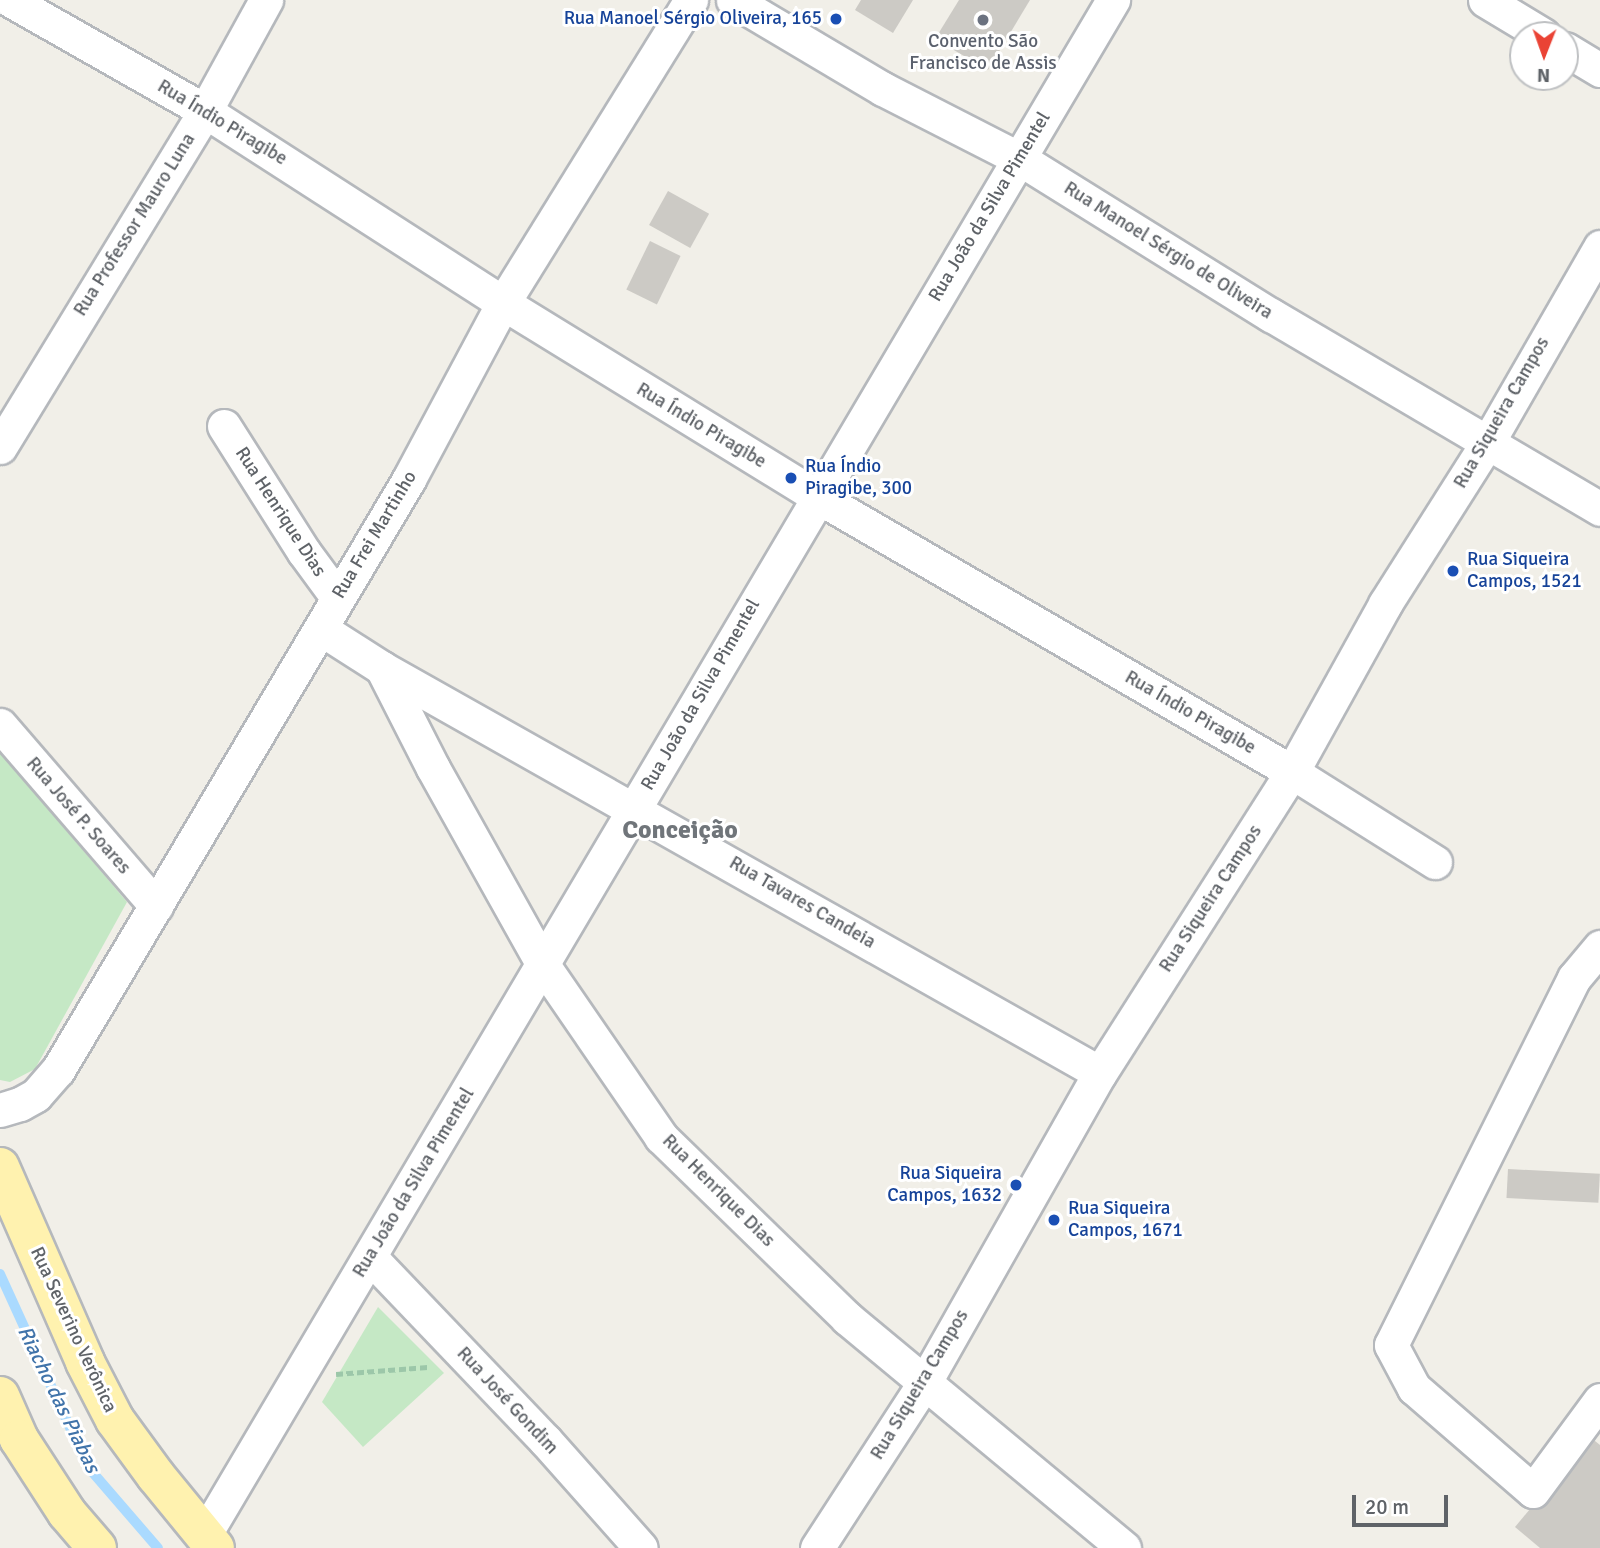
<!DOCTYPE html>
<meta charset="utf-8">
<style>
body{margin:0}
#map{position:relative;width:1600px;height:1548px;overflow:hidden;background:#f1efe8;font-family:Signika,sans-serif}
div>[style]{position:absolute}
.green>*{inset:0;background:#c5e8c5}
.stream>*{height:10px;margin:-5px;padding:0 5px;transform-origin:5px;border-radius:5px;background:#aadaff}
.building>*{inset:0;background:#cccac5;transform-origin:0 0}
.path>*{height:4.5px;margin-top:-2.25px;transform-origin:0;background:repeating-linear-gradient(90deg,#9cc7a9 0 7px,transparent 0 10.5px)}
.roads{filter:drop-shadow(2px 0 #b5b8bc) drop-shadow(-2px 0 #b5b8bc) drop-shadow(0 2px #b5b8bc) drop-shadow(0 -2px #b5b8bc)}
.minor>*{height:33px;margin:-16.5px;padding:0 16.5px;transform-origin:16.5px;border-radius:16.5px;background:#fff}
.major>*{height:38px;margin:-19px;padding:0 19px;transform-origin:19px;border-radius:19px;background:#fff2af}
.dots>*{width:19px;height:19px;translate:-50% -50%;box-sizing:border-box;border:4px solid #fff;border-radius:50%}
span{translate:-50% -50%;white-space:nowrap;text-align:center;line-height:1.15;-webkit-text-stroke:6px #fff;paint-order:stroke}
.transit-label{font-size:19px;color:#164399}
.right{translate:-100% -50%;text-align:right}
.left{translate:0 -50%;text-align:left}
.worship-label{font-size:19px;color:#5b616d}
.street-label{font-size:19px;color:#5f6368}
.water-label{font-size:21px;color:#4174aa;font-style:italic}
.district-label{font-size:26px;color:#70757a;font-weight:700}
.north{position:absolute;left:1509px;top:21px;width:70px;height:70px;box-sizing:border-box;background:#fff;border:2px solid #bfc1c3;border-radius:50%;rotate:181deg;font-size:19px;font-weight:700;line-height:28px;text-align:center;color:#5f6368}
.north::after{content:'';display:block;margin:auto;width:24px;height:32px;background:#ea4335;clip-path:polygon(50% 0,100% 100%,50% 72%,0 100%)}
.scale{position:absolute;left:1352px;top:1495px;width:96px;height:32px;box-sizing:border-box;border:4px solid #5f6368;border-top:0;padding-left:9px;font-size:21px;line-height:24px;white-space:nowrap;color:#5f6368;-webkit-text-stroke:5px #fff;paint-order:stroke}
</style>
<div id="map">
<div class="green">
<div style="clip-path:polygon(0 752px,127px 902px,35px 1069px,10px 1082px,0 1080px)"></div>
<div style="clip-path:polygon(378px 1307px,444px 1373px,363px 1447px,322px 1402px)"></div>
</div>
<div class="stream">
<div style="left:0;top:1274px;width:212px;rotate:65.5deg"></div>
<div style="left:88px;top:1467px;width:107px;rotate:49.2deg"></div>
</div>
<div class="building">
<div style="clip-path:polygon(861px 0,913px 0,893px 33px,855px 10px)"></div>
<div style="clip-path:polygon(959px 0,1030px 0,988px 70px,935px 39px)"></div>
<div style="left:668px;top:191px;width:47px;height:39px;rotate:29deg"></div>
<div style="left:650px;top:241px;width:34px;height:54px;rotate:26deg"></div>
<div style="left:1508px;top:1169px;width:92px;height:29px;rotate:3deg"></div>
<div style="clip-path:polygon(1590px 1437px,1600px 1445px,1600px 1548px,1540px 1548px,1515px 1527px)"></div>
</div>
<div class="path">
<div style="left:336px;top:1374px;width:92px;rotate:-4.4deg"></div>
</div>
<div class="roads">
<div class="minor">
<div style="left:10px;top:0;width:224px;rotate:29.6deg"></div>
<div style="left:205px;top:111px;width:354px;rotate:32.8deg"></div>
<div style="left:503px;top:303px;width:370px;rotate:31.6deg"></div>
<div style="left:818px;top:497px;width:548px;rotate:30.12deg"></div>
<div style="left:1292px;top:772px;width:169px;rotate:32.2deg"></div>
<div style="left:733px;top:0;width:174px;rotate:30.7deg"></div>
<div style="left:883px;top:89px;width:154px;rotate:27.1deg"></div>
<div style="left:1020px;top:159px;width:296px;rotate:31.9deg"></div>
<div style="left:1271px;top:315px;width:382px;rotate:30.5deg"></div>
<div style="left:1485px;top:0;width:68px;rotate:31.1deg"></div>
<div style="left:1565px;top:49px;width:41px;rotate:31deg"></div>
<div style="left:224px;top:426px;width:149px;rotate:57.6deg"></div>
<div style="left:304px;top:552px;width:56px;rotate:53.7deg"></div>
<div style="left:0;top:447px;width:394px;rotate:-58.6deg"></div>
<div style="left:205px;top:111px;width:127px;rotate:-61.2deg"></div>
<div style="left:321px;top:629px;width:72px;rotate:32.6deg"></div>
<div style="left:382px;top:668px;width:824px;rotate:29.43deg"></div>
<div style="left:382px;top:668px;width:112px;rotate:63deg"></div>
<div style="left:433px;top:768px;width:226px;rotate:60.8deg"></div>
<div style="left:543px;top:965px;width:209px;rotate:55.5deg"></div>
<div style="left:661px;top:1137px;width:260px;rotate:44.2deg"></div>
<div style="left:847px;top:1318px;width:360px;rotate:39.7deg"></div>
<div style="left:0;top:725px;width:239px;rotate:49.2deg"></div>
<div style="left:1600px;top:947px;width:40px;rotate:130deg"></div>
<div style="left:1574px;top:978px;width:410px;rotate:116.5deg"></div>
<div style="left:1391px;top:1345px;width:49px;rotate:61.9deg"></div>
<div style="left:1414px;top:1388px;width:157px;rotate:40.9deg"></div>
<div style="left:1533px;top:1491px;width:113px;rotate:-53.6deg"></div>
<div style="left:0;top:1110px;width:21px;rotate:-17deg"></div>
<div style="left:20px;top:1104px;width:18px;rotate:-29deg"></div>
<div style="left:36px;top:1095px;width:33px;rotate:-49deg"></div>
<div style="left:58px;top:1070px;width:687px;rotate:-59.29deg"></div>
<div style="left:409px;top:479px;width:200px;rotate:-61.9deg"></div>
<div style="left:503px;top:303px;width:357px;rotate:-58.2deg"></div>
<div style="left:370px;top:1257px;width:253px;rotate:46.3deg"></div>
<div style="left:545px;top:1440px;width:144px;rotate:48.4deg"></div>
<div style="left:205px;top:1534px;width:1783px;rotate:-59.38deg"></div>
<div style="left:817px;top:1548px;width:200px;rotate:-57deg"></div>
<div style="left:926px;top:1380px;width:353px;rotate:-60.5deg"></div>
<div style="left:1100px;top:1073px;width:357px;rotate:-57.5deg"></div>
<div style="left:1292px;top:772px;width:192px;rotate:-61deg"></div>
<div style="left:1385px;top:604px;width:192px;rotate:-57.6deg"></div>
<div style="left:1488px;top:442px;width:225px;rotate:-60.1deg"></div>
</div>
<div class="major">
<div style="left:0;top:1167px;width:213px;rotate:66.4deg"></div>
<div style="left:85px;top:1362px;width:65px;rotate:62.7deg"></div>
<div style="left:115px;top:1420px;width:69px;rotate:53.8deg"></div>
<div style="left:156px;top:1476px;width:93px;rotate:50.7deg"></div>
<div style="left:0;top:1396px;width:47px;rotate:66.2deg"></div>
<div style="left:19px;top:1439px;width:88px;rotate:57deg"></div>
<div style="left:67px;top:1513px;width:46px;rotate:49.4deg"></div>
</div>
</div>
<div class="dots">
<div style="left:836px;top:19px;background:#1a4fb4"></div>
<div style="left:983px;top:20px;background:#6b7280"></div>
<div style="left:791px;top:478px;background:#1a4fb4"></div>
<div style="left:1453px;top:571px;background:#1a4fb4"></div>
<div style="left:1016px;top:1185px;background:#1a4fb4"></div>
<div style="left:1054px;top:1220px;background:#1a4fb4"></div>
</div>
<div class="transit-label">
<span class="right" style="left:822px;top:19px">Rua Manoel Sérgio Oliveira, 165</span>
<span class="left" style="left:805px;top:478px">Rua Índio<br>Piragibe, 300</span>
<span class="left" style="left:1467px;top:571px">Rua Siqueira<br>Campos, 1521</span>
<span class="right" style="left:1002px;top:1185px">Rua Siqueira<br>Campos, 1632</span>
<span class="left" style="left:1068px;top:1220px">Rua Siqueira<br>Campos, 1671</span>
</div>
<div class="worship-label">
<span style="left:983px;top:53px">Convento São<br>Francisco de Assis</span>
</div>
<div class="street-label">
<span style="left:222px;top:123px;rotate:31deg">Rua Índio Piragibe</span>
<span style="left:990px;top:207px;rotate:-59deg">Rua João da Silva Pimentel</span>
<span style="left:135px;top:225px;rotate:-58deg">Rua Professor Mauro Luna</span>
<span style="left:1168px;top:251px;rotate:32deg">Rua Manoel Sérgio de Oliveira</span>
<span style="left:1502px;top:413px;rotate:-60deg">Rua Siqueira Campos</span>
<span style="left:701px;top:426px;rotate:31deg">Rua Índio Piragibe</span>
<span style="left:280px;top:512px;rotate:57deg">Rua Henrique Dias</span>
<span style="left:375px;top:535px;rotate:-59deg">Rua Frei Martinho</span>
<span style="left:701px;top:695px;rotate:-60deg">Rua João da Silva Pimentel</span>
<span style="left:1190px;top:713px;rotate:30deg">Rua Índio Piragibe</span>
<span style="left:78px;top:816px;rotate:49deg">Rua José P. Soares</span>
<span style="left:1211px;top:899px;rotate:-57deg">Rua Siqueira Campos</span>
<span style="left:802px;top:903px;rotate:30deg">Rua Tavares Candeia</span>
<span style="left:414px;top:1183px;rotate:-59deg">Rua João da Silva Pimentel</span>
<span style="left:718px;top:1191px;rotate:45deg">Rua Henrique Dias</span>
<span style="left:73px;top:1330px;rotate:65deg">Rua Severino Verônica</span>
<span style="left:920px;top:1385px;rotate:-59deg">Rua Siqueira Campos</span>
<span style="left:507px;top:1401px;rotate:47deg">Rua José Gondim</span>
</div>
<div class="water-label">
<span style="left:59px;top:1399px;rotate:64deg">Riacho das Piabas</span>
</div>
<div class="district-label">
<span style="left:680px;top:831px">Conceição</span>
</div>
<div class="north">N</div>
<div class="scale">20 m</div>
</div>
